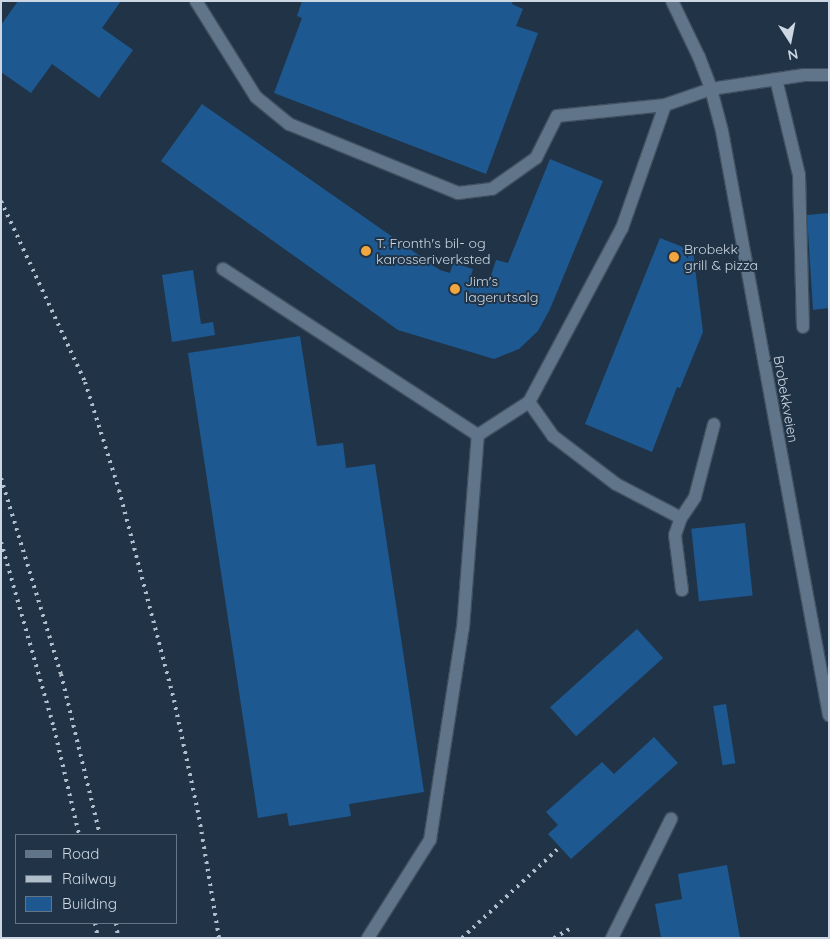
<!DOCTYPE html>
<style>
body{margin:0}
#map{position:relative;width:830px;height:939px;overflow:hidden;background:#213447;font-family:Quicksand,sans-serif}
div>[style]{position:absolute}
.building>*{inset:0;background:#1d5890;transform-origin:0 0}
.roads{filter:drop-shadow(1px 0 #405060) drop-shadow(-1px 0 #405060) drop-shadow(0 1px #405060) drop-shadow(0 -1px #405060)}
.minor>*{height:12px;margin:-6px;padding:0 6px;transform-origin:6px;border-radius:6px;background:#60748a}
.rail>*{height:4px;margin-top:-2px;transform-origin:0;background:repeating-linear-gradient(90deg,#b0bdca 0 2.5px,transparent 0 7.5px)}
.dots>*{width:14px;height:14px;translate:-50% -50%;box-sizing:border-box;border:2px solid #213447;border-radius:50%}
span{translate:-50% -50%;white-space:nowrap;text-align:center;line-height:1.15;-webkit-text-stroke:4px #213447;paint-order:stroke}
.poi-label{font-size:14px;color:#ccd7e3}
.left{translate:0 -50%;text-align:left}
.street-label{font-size:14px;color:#ccd7e3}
.frame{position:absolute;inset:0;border:2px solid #ccd7e3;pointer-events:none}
.legend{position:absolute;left:15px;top:834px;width:162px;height:90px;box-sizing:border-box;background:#213447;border:1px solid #657585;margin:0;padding:6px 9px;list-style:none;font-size:15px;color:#ccd7e3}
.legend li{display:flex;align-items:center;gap:10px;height:25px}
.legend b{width:25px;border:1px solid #657585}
.north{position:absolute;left:765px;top:15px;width:50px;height:50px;-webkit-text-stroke:4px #213447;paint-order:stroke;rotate:169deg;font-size:14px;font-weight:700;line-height:20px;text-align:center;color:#ccd7e3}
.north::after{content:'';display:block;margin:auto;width:18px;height:22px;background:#ccd7e3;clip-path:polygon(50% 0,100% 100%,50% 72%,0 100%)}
</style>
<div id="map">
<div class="building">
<div style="clip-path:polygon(18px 1px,121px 1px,102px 28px,133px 50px,99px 98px,52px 64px,31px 93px,1px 72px,1px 25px)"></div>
<div style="clip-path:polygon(302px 1px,513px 1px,512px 4px,523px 9px,516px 26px,538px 33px,486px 174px,274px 93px,302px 18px,297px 16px)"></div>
<div style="clip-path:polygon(202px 104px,440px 270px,450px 273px,453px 263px,473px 269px,470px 279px,488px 285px,496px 260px,508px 263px,550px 159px,603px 181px,550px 309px,538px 331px,519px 349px,494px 359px,398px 330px,161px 161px)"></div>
<div style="clip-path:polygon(829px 213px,829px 308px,813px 310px,807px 215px)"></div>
<div style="clip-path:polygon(660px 238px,693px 251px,703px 332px,680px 388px,677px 387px,652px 452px,585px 424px)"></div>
<div style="clip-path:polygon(193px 270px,201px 324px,213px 322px,215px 335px,172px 342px,162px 275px)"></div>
<div style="clip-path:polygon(300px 336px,317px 446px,343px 443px,346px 468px,375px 464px,424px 792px,349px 804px,351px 816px,289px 826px,287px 813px,258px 818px,188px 353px)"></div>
<div style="left:745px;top:523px;width:73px;height:54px;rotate:84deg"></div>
<div style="left:637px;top:629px;width:39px;height:117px;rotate:48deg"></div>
<div style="left:726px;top:704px;width:60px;height:13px;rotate:81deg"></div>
<div style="clip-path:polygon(654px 737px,678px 763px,571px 859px,548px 834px,558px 825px,546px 812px,602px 762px,614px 774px)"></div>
<div style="clip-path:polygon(727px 865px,740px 938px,661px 938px,655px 904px,682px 899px,678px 874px)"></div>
</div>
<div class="roads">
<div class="minor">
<div style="left:196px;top:1px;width:113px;rotate:58deg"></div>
<div style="left:256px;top:97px;width:43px;rotate:39.3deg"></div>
<div style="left:289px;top:124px;width:183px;rotate:22.2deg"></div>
<div style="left:458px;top:193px;width:34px;rotate:-7deg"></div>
<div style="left:492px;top:189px;width:54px;rotate:-35.2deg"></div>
<div style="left:536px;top:158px;width:47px;rotate:-63.4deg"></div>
<div style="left:557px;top:116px;width:109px;rotate:-5.8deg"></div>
<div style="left:665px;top:105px;width:49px;rotate:-19.2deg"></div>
<div style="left:711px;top:89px;width:94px;rotate:-8.6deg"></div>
<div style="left:804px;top:75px;width:25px"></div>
<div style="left:672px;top:1px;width:62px;rotate:64.3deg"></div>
<div style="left:699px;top:57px;width:34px;rotate:69deg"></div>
<div style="left:711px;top:89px;width:43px;rotate:75.3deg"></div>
<div style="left:722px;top:131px;width:594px;rotate:79.62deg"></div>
<div style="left:776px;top:79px;width:99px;rotate:76.5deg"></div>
<div style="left:799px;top:175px;width:152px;rotate:88.5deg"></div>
<div style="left:223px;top:269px;width:304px;rotate:33.1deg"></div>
<div style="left:529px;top:402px;width:42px;rotate:54.8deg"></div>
<div style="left:553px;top:436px;width:79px;rotate:37.3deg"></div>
<div style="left:616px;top:484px;width:73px;rotate:27.6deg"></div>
<div style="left:682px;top:590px;width:55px;rotate:-97.3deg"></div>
<div style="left:675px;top:535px;width:18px;rotate:-71deg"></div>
<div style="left:681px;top:518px;width:25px;rotate:-56deg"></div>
<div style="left:695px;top:497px;width:75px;rotate:-75.4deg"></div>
<div style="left:368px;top:938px;width:116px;rotate:-57.7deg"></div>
<div style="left:430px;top:840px;width:215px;rotate:-81.2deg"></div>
<div style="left:463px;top:628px;width:194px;rotate:-85.6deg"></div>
<div style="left:478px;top:435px;width:61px;rotate:-32.9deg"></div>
<div style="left:529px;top:402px;width:197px;rotate:-61.9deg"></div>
<div style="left:622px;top:228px;width:130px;rotate:-70.7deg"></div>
<div style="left:612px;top:938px;width:133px;rotate:-63.6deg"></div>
</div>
</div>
<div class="rail">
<div style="left:1px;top:201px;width:200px;rotate:65.1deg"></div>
<div style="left:85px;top:382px;width:113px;rotate:72.5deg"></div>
<div style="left:119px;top:490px;width:217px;rotate:75.3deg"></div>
<div style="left:174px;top:700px;width:120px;rotate:77.9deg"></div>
<div style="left:199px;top:817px;width:123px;rotate:80.6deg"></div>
<div style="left:1px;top:478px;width:205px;rotate:73deg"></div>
<div style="left:61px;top:674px;width:166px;rotate:76.4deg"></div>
<div style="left:1px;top:542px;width:193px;rotate:74.1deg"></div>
<div style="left:54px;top:728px;width:110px;rotate:76.8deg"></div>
<div style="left:95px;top:923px;width:15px;rotate:79deg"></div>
<div style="left:116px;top:923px;width:15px;rotate:82deg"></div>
<div style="left:462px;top:938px;width:134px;rotate:-42.9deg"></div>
<div style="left:554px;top:938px;width:22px;rotate:-30deg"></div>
</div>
<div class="dots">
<div style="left:366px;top:251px;background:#f1a63f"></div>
<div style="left:674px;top:257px;background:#f1a63f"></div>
<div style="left:455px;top:289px;background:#f1a63f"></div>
</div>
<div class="poi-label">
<span class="left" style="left:376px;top:251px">T. Fronth's bil- og<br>karosseriverksted</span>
<span class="left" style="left:684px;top:257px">Brobekk<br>grill &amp; pizza</span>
<span class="left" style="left:465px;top:289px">Jim's<br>lagerutsalg</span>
</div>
<div class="street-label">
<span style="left:786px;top:399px;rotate:80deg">Brobekkveien</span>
</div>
<div class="frame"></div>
<ul class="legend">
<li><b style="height:6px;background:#60748a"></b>Road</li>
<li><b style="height:6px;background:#b0bdca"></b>Railway</li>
<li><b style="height:14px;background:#1d5890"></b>Building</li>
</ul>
<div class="north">N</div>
</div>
